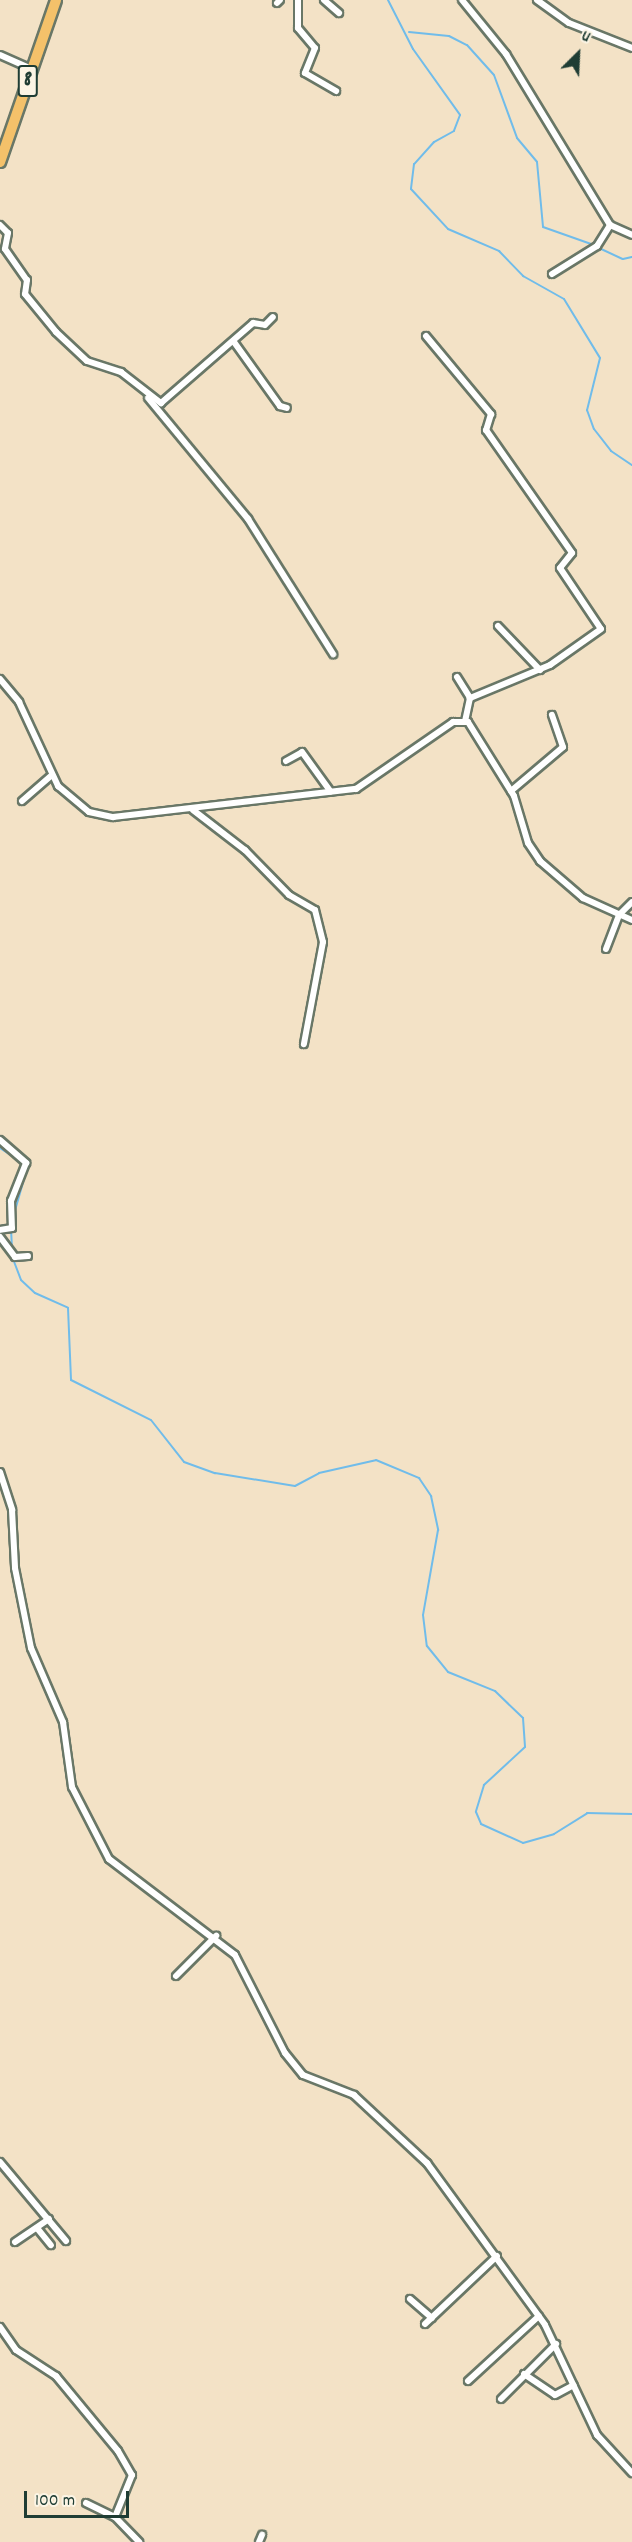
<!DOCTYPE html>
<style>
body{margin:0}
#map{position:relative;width:632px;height:2542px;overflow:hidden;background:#f3e2c6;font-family:Dekko,sans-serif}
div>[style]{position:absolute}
.stream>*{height:2px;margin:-1px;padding:0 1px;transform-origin:1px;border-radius:1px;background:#70bcea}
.roads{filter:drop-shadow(2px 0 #697767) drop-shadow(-2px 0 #697767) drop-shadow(0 2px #697767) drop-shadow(0 -2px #697767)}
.street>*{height:6px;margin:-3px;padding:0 3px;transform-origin:3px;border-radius:3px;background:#fff}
.highway>*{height:10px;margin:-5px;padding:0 5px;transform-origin:5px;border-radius:5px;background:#f4c16a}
span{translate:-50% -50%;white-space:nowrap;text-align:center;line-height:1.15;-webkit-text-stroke:5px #fcf5e5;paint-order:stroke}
.shield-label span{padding:2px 4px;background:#fcf5e5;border:2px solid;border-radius:4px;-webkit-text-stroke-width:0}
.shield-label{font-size:21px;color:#1f3d34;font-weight:700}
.north{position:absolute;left:548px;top:24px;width:60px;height:60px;-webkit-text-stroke:4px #fcf5e5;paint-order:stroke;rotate:24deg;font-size:16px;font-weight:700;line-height:24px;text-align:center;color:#1f3d34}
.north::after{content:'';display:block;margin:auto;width:21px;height:27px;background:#1f3d34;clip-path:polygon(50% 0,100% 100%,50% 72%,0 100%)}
.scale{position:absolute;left:24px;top:2491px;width:105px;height:27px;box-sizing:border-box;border:3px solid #1f3d34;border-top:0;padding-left:8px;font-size:18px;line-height:21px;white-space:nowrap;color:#1f3d34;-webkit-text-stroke:4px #fcf5e5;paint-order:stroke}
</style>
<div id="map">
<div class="stream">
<div style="left:388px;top:0;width:55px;rotate:63deg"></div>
<div style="left:413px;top:49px;width:81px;rotate:54.5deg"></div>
<div style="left:460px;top:115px;width:17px;rotate:111deg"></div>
<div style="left:454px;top:131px;width:23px;rotate:151deg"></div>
<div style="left:434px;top:142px;width:30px;rotate:132deg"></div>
<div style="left:414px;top:164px;width:25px;rotate:97deg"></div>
<div style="left:411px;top:189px;width:54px;rotate:47.2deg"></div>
<div style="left:448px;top:229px;width:56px;rotate:23.3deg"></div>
<div style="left:499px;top:251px;width:35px;rotate:46deg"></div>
<div style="left:523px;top:276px;width:47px;rotate:29.3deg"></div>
<div style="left:564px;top:299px;width:69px;rotate:58.6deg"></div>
<div style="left:600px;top:358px;width:54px;rotate:104deg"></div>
<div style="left:587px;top:410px;width:20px;rotate:70deg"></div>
<div style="left:594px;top:429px;width:28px;rotate:52deg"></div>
<div style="left:611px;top:451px;width:25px;rotate:34deg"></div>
<div style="left:409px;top:32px;width:40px;rotate:5.7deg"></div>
<div style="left:449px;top:36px;width:20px;rotate:27deg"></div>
<div style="left:467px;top:45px;width:40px;rotate:48deg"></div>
<div style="left:494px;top:75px;width:67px;rotate:69.9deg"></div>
<div style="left:517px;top:138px;width:31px;rotate:50deg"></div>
<div style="left:537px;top:162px;width:65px;rotate:84.7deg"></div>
<div style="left:543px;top:227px;width:54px;rotate:19.4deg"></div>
<div style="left:599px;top:248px;width:26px;rotate:25deg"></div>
<div style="left:623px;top:259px;width:9px;rotate:-13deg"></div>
<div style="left:0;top:1148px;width:24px;rotate:33deg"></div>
<div style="left:14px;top:1214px;width:51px;rotate:-74.1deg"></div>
<div style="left:11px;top:1229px;width:21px;rotate:87deg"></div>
<div style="left:13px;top:1259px;width:22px;rotate:69deg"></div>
<div style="left:21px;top:1280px;width:19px;rotate:43deg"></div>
<div style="left:35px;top:1293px;width:36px;rotate:24deg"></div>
<div style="left:68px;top:1308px;width:72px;rotate:87.6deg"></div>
<div style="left:71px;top:1380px;width:89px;rotate:26.6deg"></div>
<div style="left:151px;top:1420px;width:53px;rotate:51.8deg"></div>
<div style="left:184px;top:1462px;width:33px;rotate:20deg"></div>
<div style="left:215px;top:1473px;width:81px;rotate:9.2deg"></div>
<div style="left:295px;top:1486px;width:27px;rotate:-28deg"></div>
<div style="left:319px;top:1473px;width:58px;rotate:-12.8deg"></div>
<div style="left:376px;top:1460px;width:47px;rotate:22.7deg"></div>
<div style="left:419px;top:1478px;width:22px;rotate:56deg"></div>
<div style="left:431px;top:1496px;width:35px;rotate:78deg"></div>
<div style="left:438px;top:1530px;width:86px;rotate:100deg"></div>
<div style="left:423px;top:1615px;width:31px;rotate:83deg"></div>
<div style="left:427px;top:1646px;width:33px;rotate:51deg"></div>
<div style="left:448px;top:1672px;width:51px;rotate:22deg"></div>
<div style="left:495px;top:1691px;width:39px;rotate:44deg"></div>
<div style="left:523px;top:1718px;width:29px;rotate:86deg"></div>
<div style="left:525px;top:1747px;width:56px;rotate:137.2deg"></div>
<div style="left:484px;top:1785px;width:28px;rotate:107deg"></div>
<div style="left:476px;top:1812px;width:13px;rotate:67deg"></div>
<div style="left:481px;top:1824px;width:46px;rotate:24.3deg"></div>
<div style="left:523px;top:1843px;width:32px;rotate:-16deg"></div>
<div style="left:554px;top:1834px;width:39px;rotate:-32deg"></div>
<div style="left:587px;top:1813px;width:45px;rotate:1.3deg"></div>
</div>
<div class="roads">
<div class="street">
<div style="left:298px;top:0;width:28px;rotate:90deg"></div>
<div style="left:298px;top:28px;width:26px;rotate:50deg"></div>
<div style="left:315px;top:48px;width:27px;rotate:112deg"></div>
<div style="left:305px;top:73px;width:36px;rotate:30deg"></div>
<div style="left:324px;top:0;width:20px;rotate:41deg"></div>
<div style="left:462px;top:0;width:70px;rotate:50.8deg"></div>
<div style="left:506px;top:54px;width:200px;rotate:58.7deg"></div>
<div style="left:610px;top:225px;width:24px;rotate:24deg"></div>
<div style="left:537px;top:0;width:39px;rotate:36deg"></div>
<div style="left:569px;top:23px;width:68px;rotate:21.6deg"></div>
<div style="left:277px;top:3px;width:4px;rotate:-45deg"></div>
<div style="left:0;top:55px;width:34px;rotate:24deg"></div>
<div style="left:0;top:225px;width:11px;rotate:45deg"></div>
<div style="left:8px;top:233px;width:16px;rotate:101deg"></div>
<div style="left:5px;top:249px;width:38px;rotate:55deg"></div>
<div style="left:27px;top:280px;width:14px;rotate:98deg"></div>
<div style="left:25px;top:294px;width:49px;rotate:50.8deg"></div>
<div style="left:56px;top:332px;width:42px;rotate:43.1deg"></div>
<div style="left:87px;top:361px;width:36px;rotate:18deg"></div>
<div style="left:121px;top:372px;width:51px;rotate:37.8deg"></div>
<div style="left:161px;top:403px;width:122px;rotate:-41deg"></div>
<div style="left:253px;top:323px;width:12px;rotate:9deg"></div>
<div style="left:265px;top:325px;width:11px;rotate:-45deg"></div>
<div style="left:552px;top:274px;width:53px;rotate:-31.9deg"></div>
<div style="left:597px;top:246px;width:25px;rotate:-58deg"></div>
<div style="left:426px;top:336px;width:102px;rotate:50.2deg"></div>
<div style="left:491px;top:414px;width:17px;rotate:107deg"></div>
<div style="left:486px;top:430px;width:150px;rotate:55deg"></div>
<div style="left:572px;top:553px;width:19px;rotate:129deg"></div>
<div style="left:560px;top:568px;width:73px;rotate:56.1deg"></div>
<div style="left:601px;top:629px;width:62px;rotate:144.8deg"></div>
<div style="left:550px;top:665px;width:87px;rotate:157.6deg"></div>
<div style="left:470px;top:698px;width:24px;rotate:102deg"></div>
<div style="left:234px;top:342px;width:79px;rotate:54.3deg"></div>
<div style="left:280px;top:406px;width:7px;rotate:16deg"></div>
<div style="left:148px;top:398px;width:157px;rotate:50.4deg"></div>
<div style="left:248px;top:519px;width:160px;rotate:57.8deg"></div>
<div style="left:498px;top:626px;width:61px;rotate:46.3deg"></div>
<div style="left:457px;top:677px;width:25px;rotate:58deg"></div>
<div style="left:0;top:679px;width:30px;rotate:50deg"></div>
<div style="left:19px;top:702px;width:93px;rotate:65.1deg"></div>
<div style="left:58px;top:786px;width:40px;rotate:40deg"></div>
<div style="left:89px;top:812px;width:25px;rotate:12deg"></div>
<div style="left:113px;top:817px;width:245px;rotate:-6.6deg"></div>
<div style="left:356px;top:789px;width:118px;rotate:-34.6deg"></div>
<div style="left:453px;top:722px;width:15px"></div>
<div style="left:468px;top:722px;width:87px;rotate:58.1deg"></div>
<div style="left:514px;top:796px;width:49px;rotate:73.4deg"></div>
<div style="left:528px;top:843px;width:22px;rotate:56deg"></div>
<div style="left:540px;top:861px;width:57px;rotate:40.7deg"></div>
<div style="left:583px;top:898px;width:54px;rotate:24.2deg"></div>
<div style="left:286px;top:761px;width:18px;rotate:-29deg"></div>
<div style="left:302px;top:752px;width:49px;rotate:54.1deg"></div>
<div style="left:511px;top:791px;width:68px;rotate:-40.2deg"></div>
<div style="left:563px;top:747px;width:34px;rotate:-109deg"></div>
<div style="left:22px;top:801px;width:37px;rotate:-41deg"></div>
<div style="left:193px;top:810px;width:66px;rotate:37.6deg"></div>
<div style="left:245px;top:850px;width:63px;rotate:45.6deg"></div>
<div style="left:289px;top:895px;width:30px;rotate:30deg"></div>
<div style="left:315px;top:910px;width:33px;rotate:76deg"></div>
<div style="left:323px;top:942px;width:104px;rotate:100.6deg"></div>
<div style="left:606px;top:949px;width:36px;rotate:-69deg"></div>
<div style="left:619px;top:915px;width:18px;rotate:-45deg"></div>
<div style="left:0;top:1140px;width:35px;rotate:41deg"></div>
<div style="left:26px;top:1163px;width:41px;rotate:111.5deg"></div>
<div style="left:11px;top:1201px;width:27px;rotate:88deg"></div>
<div style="left:12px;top:1228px;width:12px;rotate:171deg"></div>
<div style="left:0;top:1237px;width:25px;rotate:53deg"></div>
<div style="left:15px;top:1257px;width:13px;rotate:-4deg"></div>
<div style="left:0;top:1472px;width:40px;rotate:72deg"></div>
<div style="left:12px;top:1510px;width:58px;rotate:87deg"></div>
<div style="left:15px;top:1568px;width:82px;rotate:78.7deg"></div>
<div style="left:31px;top:1648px;width:81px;rotate:66.6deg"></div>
<div style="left:63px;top:1722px;width:66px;rotate:82.1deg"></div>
<div style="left:72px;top:1787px;width:81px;rotate:62.8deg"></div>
<div style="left:109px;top:1859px;width:158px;rotate:37.3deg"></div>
<div style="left:235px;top:1955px;width:110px;rotate:63deg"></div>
<div style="left:285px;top:2053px;width:28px;rotate:51deg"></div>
<div style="left:303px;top:2075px;width:55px;rotate:21.4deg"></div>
<div style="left:354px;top:2095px;width:100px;rotate:43deg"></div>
<div style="left:427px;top:2163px;width:200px;rotate:53.9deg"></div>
<div style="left:545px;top:2325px;width:122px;rotate:64.7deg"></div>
<div style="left:597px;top:2435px;width:52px;rotate:47.4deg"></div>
<div style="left:176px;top:1976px;width:57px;rotate:-45deg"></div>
<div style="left:0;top:2162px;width:103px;rotate:50.1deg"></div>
<div style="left:37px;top:2228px;width:22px;rotate:51deg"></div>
<div style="left:15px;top:2242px;width:41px;rotate:-34.1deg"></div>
<div style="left:410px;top:2299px;width:29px;rotate:41deg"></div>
<div style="left:425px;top:2324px;width:99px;rotate:-43.4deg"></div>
<div style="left:0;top:2327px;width:28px;rotate:55deg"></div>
<div style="left:16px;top:2350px;width:48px;rotate:33deg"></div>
<div style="left:56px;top:2376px;width:97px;rotate:50.4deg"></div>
<div style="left:118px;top:2451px;width:28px;rotate:60deg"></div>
<div style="left:132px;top:2475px;width:45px;rotate:112deg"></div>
<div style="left:115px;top:2517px;width:35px;rotate:46deg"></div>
<div style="left:524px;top:2374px;width:37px;rotate:34deg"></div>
<div style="left:555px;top:2395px;width:21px;rotate:-28deg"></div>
<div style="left:468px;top:2381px;width:96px;rotate:-42.5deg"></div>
<div style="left:501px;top:2399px;width:78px;rotate:-45deg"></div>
<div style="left:86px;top:2503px;width:32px;rotate:26deg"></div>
<div style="left:259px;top:2542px;width:8px;rotate:-67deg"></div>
</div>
<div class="highway">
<div style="left:0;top:162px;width:171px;rotate:-70.9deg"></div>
</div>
</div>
<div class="shield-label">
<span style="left:28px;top:81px">8</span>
</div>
<div class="north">U</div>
<div class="scale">100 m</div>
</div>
